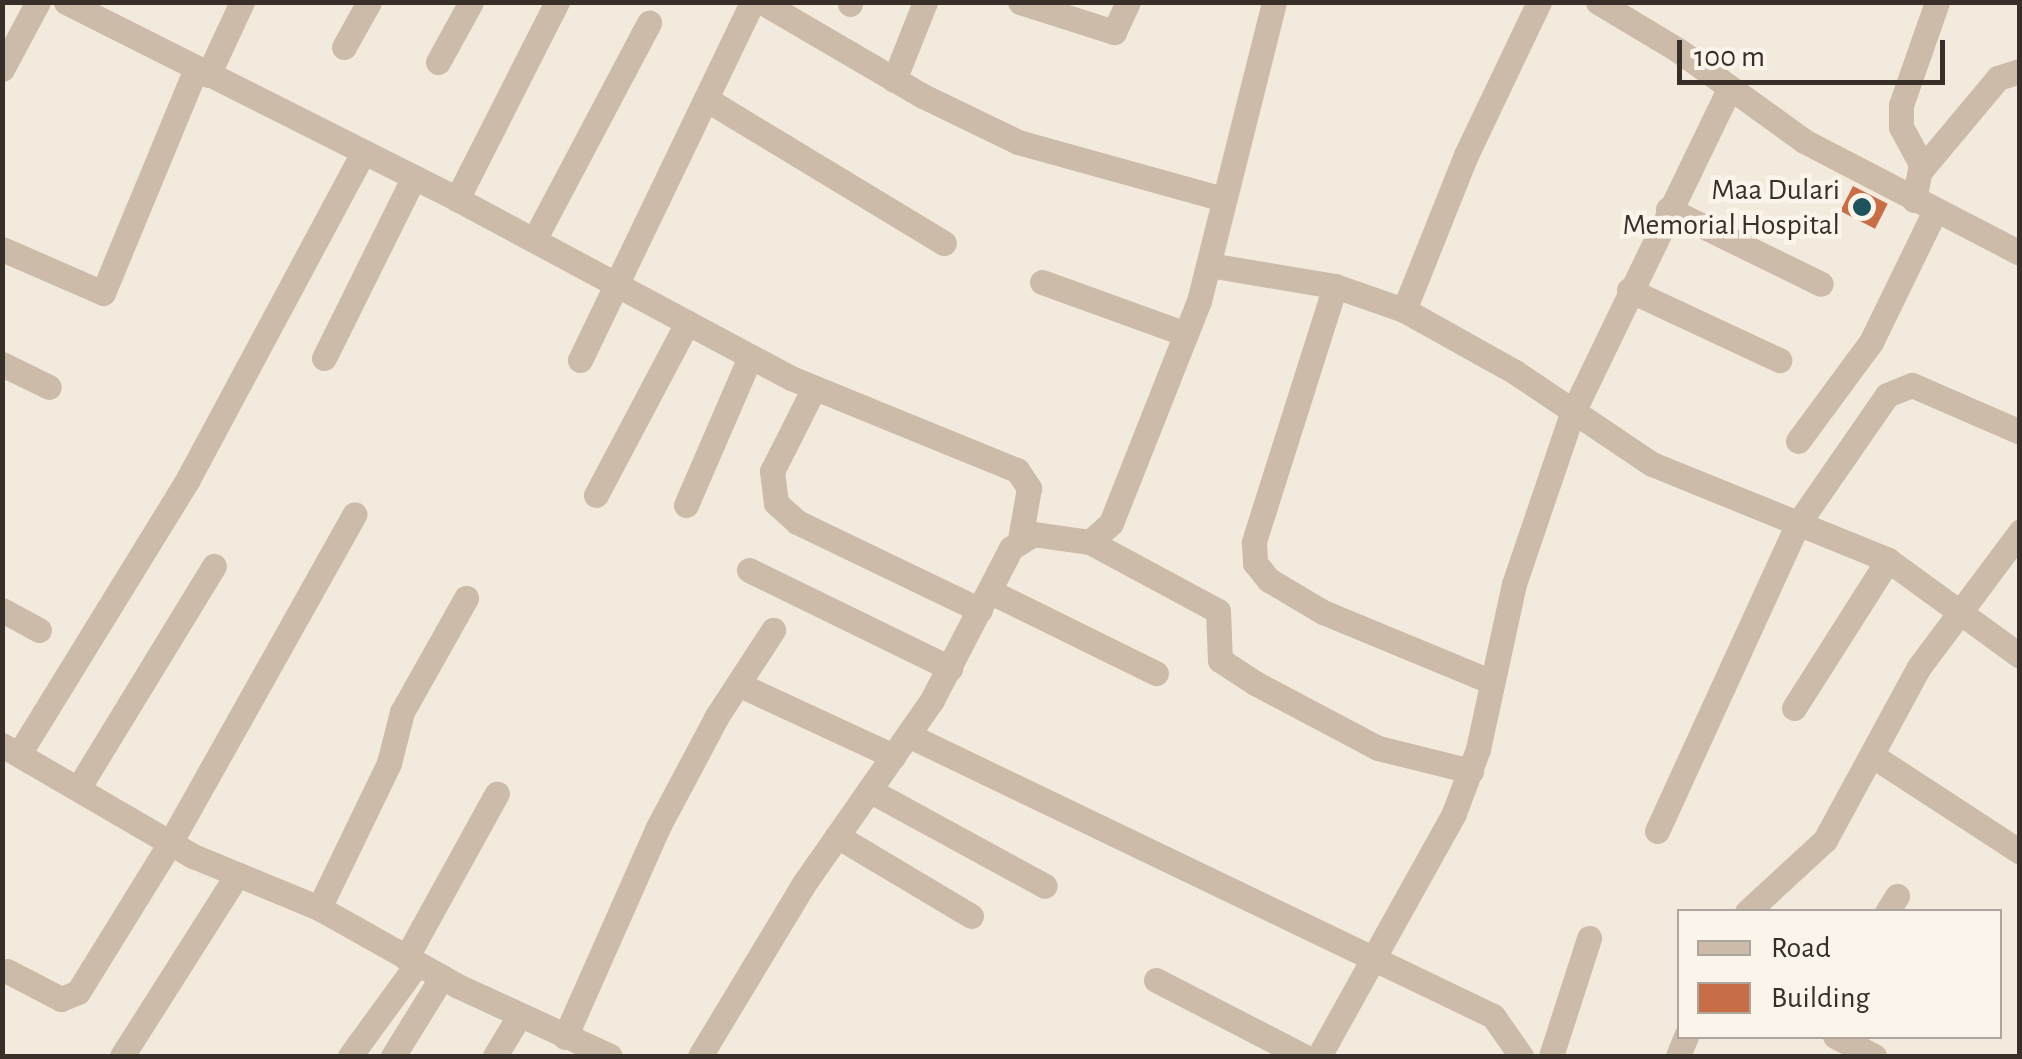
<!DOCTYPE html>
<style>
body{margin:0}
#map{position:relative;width:2022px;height:1059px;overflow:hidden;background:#f3eade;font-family:"Alegreya Sans",sans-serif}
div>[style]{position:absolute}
.building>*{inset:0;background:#c86e47;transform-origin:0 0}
.minor>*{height:25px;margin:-12.5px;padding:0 12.5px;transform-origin:12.5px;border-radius:12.5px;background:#ccbba9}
.dots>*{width:28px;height:28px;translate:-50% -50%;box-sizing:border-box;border:5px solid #faf4ea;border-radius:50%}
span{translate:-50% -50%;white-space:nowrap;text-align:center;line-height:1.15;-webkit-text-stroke:9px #faf4ea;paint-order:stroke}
.poi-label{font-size:30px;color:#392f29}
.right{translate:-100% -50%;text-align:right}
.frame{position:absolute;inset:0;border:5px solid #392f29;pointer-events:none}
.legend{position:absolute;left:1677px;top:909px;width:325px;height:130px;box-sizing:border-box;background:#faf4ea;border:2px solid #ada59d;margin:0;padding:12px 18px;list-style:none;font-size:30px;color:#392f29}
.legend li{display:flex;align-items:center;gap:20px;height:50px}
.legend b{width:50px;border:2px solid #ada59d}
.scale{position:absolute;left:1677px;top:40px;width:268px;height:45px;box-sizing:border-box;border:5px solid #392f29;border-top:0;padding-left:12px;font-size:30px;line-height:35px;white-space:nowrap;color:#392f29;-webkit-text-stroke:8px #faf4ea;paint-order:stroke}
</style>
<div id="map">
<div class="building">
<div style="left:1853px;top:186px;width:39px;height:28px;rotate:27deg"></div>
</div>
<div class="minor">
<div style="left:66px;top:2px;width:438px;rotate:26.7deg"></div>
<div style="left:457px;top:199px;width:379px;rotate:28.2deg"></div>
<div style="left:791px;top:378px;width:244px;rotate:22.2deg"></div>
<div style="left:1017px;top:470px;width:22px;rotate:56deg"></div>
<div style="left:1029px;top:488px;width:52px;rotate:100deg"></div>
<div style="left:762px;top:2px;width:186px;rotate:30.3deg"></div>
<div style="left:923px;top:96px;width:106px;rotate:25.8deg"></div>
<div style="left:1018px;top:142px;width:213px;rotate:15.5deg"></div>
<div style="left:1020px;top:2px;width:99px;rotate:17.7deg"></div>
<div style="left:1114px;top:32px;width:33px;rotate:-65deg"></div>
<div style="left:1598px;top:2px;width:93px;rotate:31deg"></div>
<div style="left:1678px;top:50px;width:155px;rotate:35.8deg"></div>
<div style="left:1804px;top:141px;width:243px;rotate:27.4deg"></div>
<div style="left:850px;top:4px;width:2px;rotate:-90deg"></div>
<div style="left:344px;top:47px;width:51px;rotate:-60.9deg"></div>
<div style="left:438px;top:62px;width:68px;rotate:-61.2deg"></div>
<div style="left:2px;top:69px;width:76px;rotate:-61.8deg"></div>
<div style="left:208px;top:75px;width:81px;rotate:-65deg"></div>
<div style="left:894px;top:80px;width:84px;rotate:-68.3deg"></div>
<div style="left:706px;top:99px;width:278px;rotate:31.2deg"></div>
<div style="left:1921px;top:170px;width:120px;rotate:-50.1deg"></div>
<div style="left:1998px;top:78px;width:23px;rotate:-18deg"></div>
<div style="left:457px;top:199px;width:221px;rotate:-63.1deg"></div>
<div style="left:1914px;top:200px;width:37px;rotate:-79deg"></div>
<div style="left:1921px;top:164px;width:42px;rotate:-118.4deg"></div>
<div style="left:1901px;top:127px;width:22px;rotate:-90deg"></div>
<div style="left:1901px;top:105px;width:109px;rotate:-70.7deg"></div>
<div style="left:1668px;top:209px;width:170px;rotate:26.1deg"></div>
<div style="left:534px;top:240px;width:246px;rotate:-62.1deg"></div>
<div style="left:2px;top:249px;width:110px;rotate:23.5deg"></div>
<div style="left:103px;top:293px;width:243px;rotate:-67.5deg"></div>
<div style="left:1209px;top:265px;width:128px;rotate:9.5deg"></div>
<div style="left:1335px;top:286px;width:73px;rotate:19.2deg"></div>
<div style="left:1404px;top:310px;width:127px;rotate:29.2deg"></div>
<div style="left:1515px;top:372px;width:165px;rotate:33.9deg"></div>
<div style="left:1652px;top:464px;width:255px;rotate:22.1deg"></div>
<div style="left:1888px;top:560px;width:163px;rotate:36deg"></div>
<div style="left:1042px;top:282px;width:153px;rotate:19.9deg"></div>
<div style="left:1335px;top:286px;width:269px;rotate:107.6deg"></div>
<div style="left:1254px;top:542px;width:21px;rotate:87deg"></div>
<div style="left:1255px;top:563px;width:22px;rotate:51deg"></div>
<div style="left:1269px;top:580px;width:63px;rotate:30.7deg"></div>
<div style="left:1323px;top:612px;width:183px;rotate:22.5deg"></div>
<div style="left:1629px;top:290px;width:166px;rotate:25deg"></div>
<div style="left:1404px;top:310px;width:167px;rotate:-68.2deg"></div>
<div style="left:1466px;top:155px;width:170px;rotate:-64.5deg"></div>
<div style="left:324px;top:358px;width:202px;rotate:-63.6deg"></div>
<div style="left:580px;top:360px;width:397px;rotate:-64.3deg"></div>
<div style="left:2px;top:364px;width:52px;rotate:26.1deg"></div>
<div style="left:814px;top:388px;width:93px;rotate:116.8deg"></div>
<div style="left:772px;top:471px;width:32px;rotate:83deg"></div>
<div style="left:776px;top:503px;width:28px;rotate:42deg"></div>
<div style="left:797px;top:522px;width:203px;rotate:25.7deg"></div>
<div style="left:1798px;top:441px;width:123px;rotate:-53.6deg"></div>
<div style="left:1871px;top:342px;width:146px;rotate:-64deg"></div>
<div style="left:596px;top:495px;width:195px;rotate:-62.1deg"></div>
<div style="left:686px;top:505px;width:161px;rotate:-66.6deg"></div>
<div style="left:1090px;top:542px;width:145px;rotate:28.3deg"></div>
<div style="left:1218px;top:611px;width:49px;rotate:87.7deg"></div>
<div style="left:1220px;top:660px;width:42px;rotate:33.3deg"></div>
<div style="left:1255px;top:683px;width:139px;rotate:27.9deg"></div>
<div style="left:1378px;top:748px;width:96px;rotate:13.9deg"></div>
<div style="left:749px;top:570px;width:224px;rotate:26deg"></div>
<div style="left:989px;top:591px;width:186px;rotate:26.2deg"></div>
<div style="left:2px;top:610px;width:42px;rotate:28.4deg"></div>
<div style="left:740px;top:685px;width:169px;rotate:24.9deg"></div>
<div style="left:1794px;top:708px;width:175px;rotate:-57.6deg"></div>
<div style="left:908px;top:735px;width:649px;rotate:25.66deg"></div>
<div style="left:1493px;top:1016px;width:49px;rotate:55deg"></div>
<div style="left:2px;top:745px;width:221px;rotate:30.2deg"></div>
<div style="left:193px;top:856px;width:136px;rotate:22.4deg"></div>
<div style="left:319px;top:908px;width:159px;rotate:29.3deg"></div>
<div style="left:458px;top:986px;width:167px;rotate:24.7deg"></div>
<div style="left:19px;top:754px;width:323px;rotate:-58.4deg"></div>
<div style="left:188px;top:479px;width:371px;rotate:-61.8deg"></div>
<div style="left:1873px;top:756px;width:176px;rotate:33.1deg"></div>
<div style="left:79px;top:787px;width:259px;rotate:-58.6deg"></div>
<div style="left:869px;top:790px;width:200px;rotate:28.6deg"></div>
<div style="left:1657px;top:831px;width:337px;rotate:-65.4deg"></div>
<div style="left:1797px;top:525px;width:158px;rotate:-55.3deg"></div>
<div style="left:1887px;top:395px;width:27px;rotate:-22deg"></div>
<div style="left:1912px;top:385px;width:118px;rotate:23.5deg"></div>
<div style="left:837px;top:836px;width:156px;rotate:30.8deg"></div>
<div style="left:319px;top:908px;width:161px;rotate:-64.2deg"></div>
<div style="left:389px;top:763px;width:53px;rotate:-75.7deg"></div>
<div style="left:402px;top:712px;width:131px;rotate:-60.7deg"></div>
<div style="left:1747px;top:912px;width:106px;rotate:-42.7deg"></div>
<div style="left:1825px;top:840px;width:197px;rotate:-61.5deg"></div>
<div style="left:1919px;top:667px;width:169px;rotate:-53.2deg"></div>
<div style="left:1887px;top:912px;width:19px;rotate:-58deg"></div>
<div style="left:406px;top:958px;width:188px;rotate:-61.1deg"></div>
<div style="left:7px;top:971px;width:61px;rotate:27.4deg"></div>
<div style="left:61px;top:999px;width:18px;rotate:-22deg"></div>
<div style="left:78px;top:992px;width:175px;rotate:-58.3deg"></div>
<div style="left:170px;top:843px;width:377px;rotate:-60.7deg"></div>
<div style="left:1156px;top:980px;width:165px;rotate:27.3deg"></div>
<div style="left:1835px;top:1036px;width:44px;rotate:27.1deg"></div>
<div style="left:565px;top:1037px;width:227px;rotate:-66.1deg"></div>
<div style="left:657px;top:829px;width:128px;rotate:-62deg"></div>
<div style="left:717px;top:716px;width:103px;rotate:-56.9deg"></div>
<div style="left:122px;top:1056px;width:214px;rotate:-57.6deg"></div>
<div style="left:350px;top:1056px;width:114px;rotate:-53.9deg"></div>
<div style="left:393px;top:1056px;width:93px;rotate:-58.2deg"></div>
<div style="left:495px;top:1056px;width:47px;rotate:-59deg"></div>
<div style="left:700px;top:1056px;width:200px;rotate:-58.9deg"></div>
<div style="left:803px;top:885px;width:226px;rotate:-55.1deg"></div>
<div style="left:932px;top:700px;width:171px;rotate:-62.5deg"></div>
<div style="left:1011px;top:548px;width:26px;rotate:-32deg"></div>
<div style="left:1033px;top:534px;width:58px;rotate:8deg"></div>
<div style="left:1090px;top:542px;width:28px;rotate:-42deg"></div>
<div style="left:1111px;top:523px;width:239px;rotate:-68.4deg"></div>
<div style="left:1199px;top:301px;width:308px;rotate:-75.9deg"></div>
<div style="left:1319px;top:1056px;width:278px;rotate:-60.9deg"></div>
<div style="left:1454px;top:813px;width:68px;rotate:-69.4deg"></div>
<div style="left:1478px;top:749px;width:169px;rotate:-77.7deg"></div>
<div style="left:1514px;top:584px;width:180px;rotate:-71.2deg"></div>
<div style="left:1572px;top:414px;width:359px;rotate:-64.2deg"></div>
<div style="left:1551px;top:1056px;width:124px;rotate:-72.1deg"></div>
<div style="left:1678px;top:1056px;width:22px;rotate:-68deg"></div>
</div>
<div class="dots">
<div style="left:1862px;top:207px;background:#1e535b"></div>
</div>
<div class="poi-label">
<span class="right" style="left:1840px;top:207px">Maa Dulari<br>Memorial Hospital</span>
</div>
<div class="frame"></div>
<ul class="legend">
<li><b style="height:12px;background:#ccbba9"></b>Road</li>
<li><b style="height:28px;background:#c86e47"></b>Building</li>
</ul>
<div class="scale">100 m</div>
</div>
